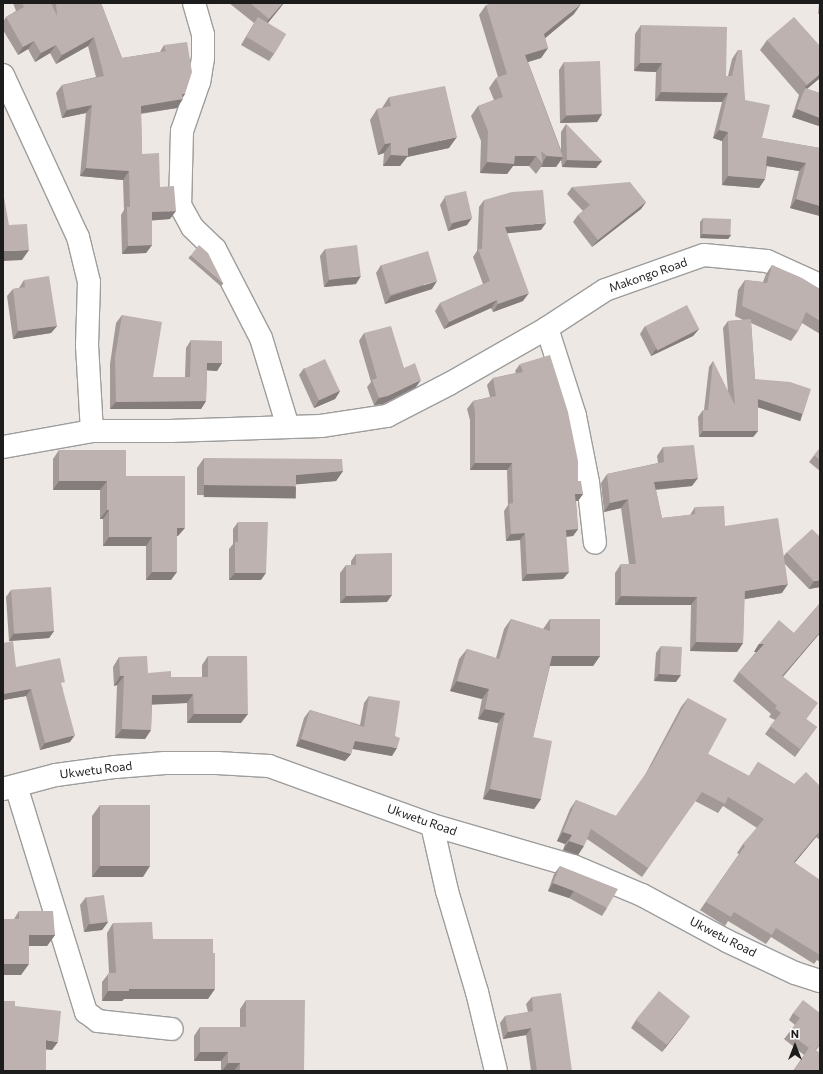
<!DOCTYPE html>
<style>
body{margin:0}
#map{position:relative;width:823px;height:1074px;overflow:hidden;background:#ede8e3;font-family:Commissioner,sans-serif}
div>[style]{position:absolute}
.roads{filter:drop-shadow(1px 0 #9d9d9d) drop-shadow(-1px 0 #9d9d9d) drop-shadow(0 1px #9d9d9d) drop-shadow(0 -1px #9d9d9d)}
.minor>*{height:22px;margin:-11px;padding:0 11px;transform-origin:11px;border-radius:11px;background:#fff}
.tertiary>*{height:22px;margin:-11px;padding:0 11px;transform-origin:11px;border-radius:11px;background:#fff}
.wall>*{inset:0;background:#a39997;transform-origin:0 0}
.shaded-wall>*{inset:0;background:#847d7b;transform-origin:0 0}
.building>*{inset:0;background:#bdb2b0;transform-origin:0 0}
span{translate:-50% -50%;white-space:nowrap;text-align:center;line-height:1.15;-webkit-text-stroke:3.5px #fff;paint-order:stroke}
.street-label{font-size:12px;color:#1c1c1c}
.frame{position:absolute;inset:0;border:4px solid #1c1c1c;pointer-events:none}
.north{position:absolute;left:775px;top:1026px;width:40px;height:40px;-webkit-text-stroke:3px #fff;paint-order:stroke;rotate:0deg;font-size:11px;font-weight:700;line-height:16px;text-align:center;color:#1c1c1c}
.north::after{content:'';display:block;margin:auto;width:14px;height:18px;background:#1c1c1c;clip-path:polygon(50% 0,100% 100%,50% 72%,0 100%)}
</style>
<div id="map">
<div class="roads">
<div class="minor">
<div style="left:194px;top:3px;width:33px;rotate:74deg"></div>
<div style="left:203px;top:35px;width:23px;rotate:90deg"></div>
<div style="left:203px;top:58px;width:24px;rotate:99deg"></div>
<div style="left:199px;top:82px;width:52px;rotate:109.1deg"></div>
<div style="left:182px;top:131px;width:74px;rotate:91.5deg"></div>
<div style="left:180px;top:205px;width:25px;rotate:61deg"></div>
<div style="left:192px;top:227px;width:32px;rotate:44deg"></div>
<div style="left:215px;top:249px;width:100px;rotate:62.7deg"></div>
<div style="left:261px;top:338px;width:93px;rotate:73.1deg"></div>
<div style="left:3px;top:75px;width:179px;rotate:65.2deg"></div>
<div style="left:78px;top:237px;width:46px;rotate:76.3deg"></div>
<div style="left:89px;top:282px;width:63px;rotate:91.8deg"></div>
<div style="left:87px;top:345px;width:86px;rotate:86.7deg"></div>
<div style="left:547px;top:328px;width:92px;rotate:72.3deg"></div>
<div style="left:575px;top:416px;width:67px;rotate:78.9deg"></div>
<div style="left:588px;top:482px;width:61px;rotate:83.5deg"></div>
<div style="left:16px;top:786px;width:237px;rotate:72.8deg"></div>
<div style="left:86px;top:1012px;width:15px;rotate:37deg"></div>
<div style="left:98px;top:1021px;width:74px;rotate:6.2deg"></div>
<div style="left:3px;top:789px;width:55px;rotate:-14.8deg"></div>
<div style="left:56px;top:775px;width:60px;rotate:-7.7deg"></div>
<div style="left:115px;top:767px;width:50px;rotate:-4.6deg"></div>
<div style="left:165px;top:763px;width:52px"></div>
<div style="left:217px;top:763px;width:52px;rotate:3.3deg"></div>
<div style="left:269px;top:766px;width:173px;rotate:19.9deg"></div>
<div style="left:432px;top:825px;width:147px;rotate:16.2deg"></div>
<div style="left:573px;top:866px;width:75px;rotate:22.8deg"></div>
<div style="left:642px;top:895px;width:97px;rotate:28.4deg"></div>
<div style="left:727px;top:941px;width:75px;rotate:25.2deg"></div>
<div style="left:795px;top:973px;width:26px;rotate:18deg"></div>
<div style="left:432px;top:825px;width:68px;rotate:77.2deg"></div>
<div style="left:447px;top:891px;width:105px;rotate:73.5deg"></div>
<div style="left:477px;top:992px;width:81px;rotate:76.5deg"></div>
</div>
<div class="tertiary">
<div style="left:3px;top:447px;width:90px;rotate:-10.2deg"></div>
<div style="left:92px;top:431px;width:78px"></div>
<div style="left:170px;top:431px;width:151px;rotate:-1.9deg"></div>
<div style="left:321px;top:426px;width:67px;rotate:-8.6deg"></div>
<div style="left:387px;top:416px;width:70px;rotate:-27.3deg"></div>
<div style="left:449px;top:384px;width:113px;rotate:-29.7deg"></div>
<div style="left:547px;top:328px;width:69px;rotate:-33.2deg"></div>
<div style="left:605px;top:290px;width:105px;rotate:-19.5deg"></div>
<div style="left:704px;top:255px;width:63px;rotate:5.4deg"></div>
<div style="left:767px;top:261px;width:58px;rotate:24.4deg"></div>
</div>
</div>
<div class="wall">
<div style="clip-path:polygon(13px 3px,101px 3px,122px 58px,160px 52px,164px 45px,185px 94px,177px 108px,141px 114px,142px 154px,160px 187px,170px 219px,152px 220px,152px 245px,146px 253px,122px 254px,121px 215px,124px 210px,123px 180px,80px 176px,86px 113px,62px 118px,56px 93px,62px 85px,96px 77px,88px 46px,56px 64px,50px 53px,35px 62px,28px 49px,18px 55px,3px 30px,3px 22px,6px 17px,16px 11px)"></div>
<div style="clip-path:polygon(229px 3px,284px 3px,268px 23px,274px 54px,269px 61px,241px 45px,254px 23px)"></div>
<div style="clip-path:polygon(819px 3px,820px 3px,820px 14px,818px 14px)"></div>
<div style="clip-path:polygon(486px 5px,574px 14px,545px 38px,548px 48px,541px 58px,528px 62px,561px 150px,561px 132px,566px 124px,602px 161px,596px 168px,562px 167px,561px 160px,556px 167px,541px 167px,536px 174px,529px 166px,513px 166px,507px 174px,480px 173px,481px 141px,471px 116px,478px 106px,494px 100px,489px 88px,496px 78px,498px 77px,479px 15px)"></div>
<div style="clip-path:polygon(641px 25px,726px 76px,728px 76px,732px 59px,738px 50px,745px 100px,762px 138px,820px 148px,820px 216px,790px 208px,799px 171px,767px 166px,765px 179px,759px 188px,722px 185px,722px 141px,713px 138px,722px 102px,655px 101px,656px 72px,634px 71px,635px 34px)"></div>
<div style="clip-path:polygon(767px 40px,820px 46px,820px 78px,807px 89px,820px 93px,820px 125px,819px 126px,792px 117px,799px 95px,760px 50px)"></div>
<div style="clip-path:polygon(564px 62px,602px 114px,597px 122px,560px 123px,559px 70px)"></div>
<div style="clip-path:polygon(389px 97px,449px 148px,407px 157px,400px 166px,383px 166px,384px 153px,378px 155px,370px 120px,377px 109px,382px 108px)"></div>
<div style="clip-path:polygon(572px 187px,646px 202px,641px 209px,592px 247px,573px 222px,578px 215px,583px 211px,567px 194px)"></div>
<div style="clip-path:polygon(445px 197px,467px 225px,448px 231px,440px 205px)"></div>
<div style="clip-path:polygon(484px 200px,541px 230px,507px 233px,523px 301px,493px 312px,491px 308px,444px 329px,435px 311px,440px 303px,483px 284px,473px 257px,477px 251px,479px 207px)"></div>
<div style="clip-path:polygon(703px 218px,731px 235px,728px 239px,700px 238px,700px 222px)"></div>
<div style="clip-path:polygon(325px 249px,356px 284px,324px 287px,320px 256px)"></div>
<div style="left:191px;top:255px;width:43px;height:4px;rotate:41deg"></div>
<div style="clip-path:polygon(381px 265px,432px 289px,385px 304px,376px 273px)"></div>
<div style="clip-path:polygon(772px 265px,820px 289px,820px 334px,802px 323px,798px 331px,791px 341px,751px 323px,755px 379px,798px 420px,758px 407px,758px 431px,753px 437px,699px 437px,698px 417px,703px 410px,704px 410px,709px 367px,713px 361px,728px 392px,723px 328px,728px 321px,743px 320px,735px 316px,738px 290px,745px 280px,763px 282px,766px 274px)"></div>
<div style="clip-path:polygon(24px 280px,57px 326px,51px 333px,13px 339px,7px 296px,13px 289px,19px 288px)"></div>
<div style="clip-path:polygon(122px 315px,153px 377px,185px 377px,186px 348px,191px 340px,222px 363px,217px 371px,207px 370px,206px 401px,201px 409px,110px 409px,110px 364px,116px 323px)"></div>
<div style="clip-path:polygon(645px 326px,699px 329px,693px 336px,651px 356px,640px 334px)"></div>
<div style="clip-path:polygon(364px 333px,404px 368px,416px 387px,383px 404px,374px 405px,367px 387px,371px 382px,359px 341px)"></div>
<div style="clip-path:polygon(520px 364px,578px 481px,583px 494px,578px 501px,576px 501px,578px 529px,573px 536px,566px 537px,563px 579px,522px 581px,520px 540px,506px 541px,504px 511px,508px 505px,507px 470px,470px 470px,470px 420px,467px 409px,473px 401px,490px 397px,487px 385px,493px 378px,516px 373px,515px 371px)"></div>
<div style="clip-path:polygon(304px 368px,340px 391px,335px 399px,314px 408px,299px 375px)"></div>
<div style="clip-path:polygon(663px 447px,692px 486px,656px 490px,662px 518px,690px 515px,695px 507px,725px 526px,783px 557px,787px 552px,820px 587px,809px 589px,784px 563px,782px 593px,744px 599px,743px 643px,737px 652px,690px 651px,691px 605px,615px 605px,615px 573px,621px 564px,629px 564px,621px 508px,604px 512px,601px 483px,607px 474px,658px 463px,657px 456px)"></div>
<div style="clip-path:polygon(820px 448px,820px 471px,809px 462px)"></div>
<div style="clip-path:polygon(59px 450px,126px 476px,178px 536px,177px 536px,171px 580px,146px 580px,146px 546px,103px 546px,103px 519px,100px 519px,100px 490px,53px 490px,53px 459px)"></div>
<div style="clip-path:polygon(204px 458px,343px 471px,336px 481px,296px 484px,289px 496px,197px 495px,197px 468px)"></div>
<div style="clip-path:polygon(238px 522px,261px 580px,229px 580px,229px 549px,233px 544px,233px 529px)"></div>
<div style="clip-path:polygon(356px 554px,387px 602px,340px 603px,340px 573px,346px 565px,351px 565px,351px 561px)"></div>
<div style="clip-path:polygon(11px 590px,54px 631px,49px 638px,9px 641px,6px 597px)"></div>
<div style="clip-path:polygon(820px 603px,820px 633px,783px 677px,812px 711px,806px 719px,817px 727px,795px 757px,765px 734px,775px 720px,769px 717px,771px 714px,733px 681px,739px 672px,756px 652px,754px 652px,759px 644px,794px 633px)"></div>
<div style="clip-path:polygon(511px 619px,543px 629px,550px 619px,600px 656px,593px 666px,550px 666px,533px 737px,541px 799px,534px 809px,483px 799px,498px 723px,478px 719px,482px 699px,450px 691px,459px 659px,467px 649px,496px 658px,504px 629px)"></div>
<div style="clip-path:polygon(3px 643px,16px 667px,62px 686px,70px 742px,40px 750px,26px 696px,3px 700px)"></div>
<div style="clip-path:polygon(661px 646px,676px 682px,654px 681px,656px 653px)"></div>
<div style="clip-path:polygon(208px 656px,241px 723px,187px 723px,187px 703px,152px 704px,151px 730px,145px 739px,115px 738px,117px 685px,114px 686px,113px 667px,119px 657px,148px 673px,171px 677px,202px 677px,202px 665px)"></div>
<div style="clip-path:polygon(369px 696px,395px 736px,392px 756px,352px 749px,351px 754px,345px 761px,296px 746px,304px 718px,310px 710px,360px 725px,364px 703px)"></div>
<div style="clip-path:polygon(688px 698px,708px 754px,749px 776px,758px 762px,794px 784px,819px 785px,820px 784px,820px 840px,816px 837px,794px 863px,820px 880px,820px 962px,817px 960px,814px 964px,771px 937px,766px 944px,728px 921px,725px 926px,700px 910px,739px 854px,737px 853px,743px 844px,757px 828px,723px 806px,718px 813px,695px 801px,642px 877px,587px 839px,578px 855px,563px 850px,565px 844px,557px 841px,570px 809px,576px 800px,616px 816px,645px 775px,681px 707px)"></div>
<div style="clip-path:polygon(100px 805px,143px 877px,92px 877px,92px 816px)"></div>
<div style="clip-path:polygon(560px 866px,607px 908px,602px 916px,569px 898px,548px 891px,554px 874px)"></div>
<div style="clip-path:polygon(86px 897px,108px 922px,102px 930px,84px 932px,80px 905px)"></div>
<div style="clip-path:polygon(19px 911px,55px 935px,47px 946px,29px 946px,21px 975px,3px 975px,14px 919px)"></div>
<div style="clip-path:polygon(113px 923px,153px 939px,208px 999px,124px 999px,122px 1001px,102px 1001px,102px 982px,109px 973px,107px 933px)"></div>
<div style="clip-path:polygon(532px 997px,572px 1071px,531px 1071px,526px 1035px,503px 1039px,500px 1023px,505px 1016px,528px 1012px,526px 1004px)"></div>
<div style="clip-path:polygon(246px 1000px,304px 1071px,221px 1071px,221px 1061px,194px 1061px,194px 1036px,200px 1027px,240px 1027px,240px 1009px)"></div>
<div style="clip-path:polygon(793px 1013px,820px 1013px,820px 1045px,816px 1050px,820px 1071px,793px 1071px,804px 1055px,784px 1039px,795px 1025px,789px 1020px)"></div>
<div style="clip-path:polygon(690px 1016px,662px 1052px,631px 1028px,636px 1020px)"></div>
</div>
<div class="shaded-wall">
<div style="clip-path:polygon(283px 3px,284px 3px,262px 30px,269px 19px)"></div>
<div style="clip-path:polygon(581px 4px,574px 14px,537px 45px,544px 34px)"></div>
<div style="clip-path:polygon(94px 37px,88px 46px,56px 64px,62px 55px)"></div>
<div style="clip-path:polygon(34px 41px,28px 49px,18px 55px,23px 47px)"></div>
<div style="clip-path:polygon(56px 45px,50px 53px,35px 62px,41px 53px)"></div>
<div style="clip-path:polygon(548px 48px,541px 58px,518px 65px,525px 55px)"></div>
<div style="clip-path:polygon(640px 63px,662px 63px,656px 72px,634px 71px)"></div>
<div style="clip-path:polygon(820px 74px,820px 78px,803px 92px,805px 88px,807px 85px)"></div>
<div style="clip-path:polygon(661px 92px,728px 93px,722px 102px,655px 101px)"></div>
<div style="clip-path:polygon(182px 94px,185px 94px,180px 100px,183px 99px,177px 108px,135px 114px,141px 106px)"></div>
<div style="clip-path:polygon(92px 105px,86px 113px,62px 118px,67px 110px)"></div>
<div style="clip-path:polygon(797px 109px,820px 118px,820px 125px,819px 126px,792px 117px)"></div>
<div style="clip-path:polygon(602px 114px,597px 122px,560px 123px,566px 116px)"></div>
<div style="clip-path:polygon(719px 130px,728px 132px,722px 141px,713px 138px)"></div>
<div style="clip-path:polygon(457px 137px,449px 148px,407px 157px,400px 166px,383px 166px,391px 155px,408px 148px)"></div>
<div style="clip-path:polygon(391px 143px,384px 153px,378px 155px,385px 144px)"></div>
<div style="clip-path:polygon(515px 156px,536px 156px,529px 166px,513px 166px,507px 174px,480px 173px,487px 162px)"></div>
<div style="clip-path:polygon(547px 156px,563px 157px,556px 167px,541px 167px,543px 164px,542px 163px)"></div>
<div style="clip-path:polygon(767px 156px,806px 163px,799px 171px,761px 165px)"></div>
<div style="clip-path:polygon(567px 160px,602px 161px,596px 168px,562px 167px)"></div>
<div style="clip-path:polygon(86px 168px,129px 171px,123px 180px,80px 176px)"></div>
<div style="clip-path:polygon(728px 176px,765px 179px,759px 188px,722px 185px)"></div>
<div style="clip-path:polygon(796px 199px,820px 206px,820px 216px,790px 208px)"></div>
<div style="clip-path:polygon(646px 202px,641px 209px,592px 247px,598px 240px)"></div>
<div style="clip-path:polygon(176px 211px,170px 219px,146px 221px,152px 212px)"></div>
<div style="clip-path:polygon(472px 218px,467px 225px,448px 231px,453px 223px)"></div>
<div style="clip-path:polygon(546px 223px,541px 230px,500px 234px,505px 227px)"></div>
<div style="clip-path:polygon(702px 234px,731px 235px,728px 239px,700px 238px)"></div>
<div style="clip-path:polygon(152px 245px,146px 253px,122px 254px,128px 246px)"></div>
<div style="clip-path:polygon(29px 250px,22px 260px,3px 261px,3px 251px)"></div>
<div style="clip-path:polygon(361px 276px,356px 284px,324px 287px,329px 280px)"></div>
<div style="clip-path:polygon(437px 281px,432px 289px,385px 304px,391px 296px)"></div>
<div style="clip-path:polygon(529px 293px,523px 301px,493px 312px,498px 304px)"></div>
<div style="clip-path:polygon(497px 300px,491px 308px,444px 329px,449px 322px)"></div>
<div style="clip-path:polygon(57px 326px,51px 333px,13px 339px,18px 331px)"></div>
<div style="clip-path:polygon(699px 329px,693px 336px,651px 356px,656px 349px)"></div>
<div style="clip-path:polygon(207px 363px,222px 363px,217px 371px,202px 370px)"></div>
<div style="clip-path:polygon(421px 380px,416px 387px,383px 404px,374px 405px,379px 398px)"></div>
<div style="clip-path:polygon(340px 391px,335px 399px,314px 408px,319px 400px)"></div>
<div style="left:758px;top:399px;width:47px;height:8px;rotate:18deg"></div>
<div style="clip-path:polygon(206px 401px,201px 409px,110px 409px,116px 402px)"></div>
<div style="clip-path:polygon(703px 431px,758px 431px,753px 437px,699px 437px)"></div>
<div style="clip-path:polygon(475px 463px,512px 463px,507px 470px,470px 470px)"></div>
<div style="clip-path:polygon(343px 471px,336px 481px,289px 485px,296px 475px)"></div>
<div style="clip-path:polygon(698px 478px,692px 486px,648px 490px,654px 482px)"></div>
<div style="clip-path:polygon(59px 481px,107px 481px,100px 490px,53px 490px)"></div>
<div style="left:204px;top:485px;width:92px;height:12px;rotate:1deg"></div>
<div style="clip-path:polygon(575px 494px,583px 494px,578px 501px,570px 501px)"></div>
<div style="clip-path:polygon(628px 499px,621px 508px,604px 512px,610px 503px)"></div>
<div style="clip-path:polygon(107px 510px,109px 510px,103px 519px,100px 519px)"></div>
<div style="clip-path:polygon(177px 528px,185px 528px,178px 536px,171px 536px)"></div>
<div style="clip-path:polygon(578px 529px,573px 536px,561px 537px,566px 530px)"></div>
<div style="clip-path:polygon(525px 533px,520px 540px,506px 541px,511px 534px)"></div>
<div style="clip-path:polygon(109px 537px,152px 537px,146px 546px,103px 546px)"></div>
<div style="clip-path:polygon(152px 572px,177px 572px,171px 580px,146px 580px)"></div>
<div style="clip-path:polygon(569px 572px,563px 579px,522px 581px,527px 574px)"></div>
<div style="clip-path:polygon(235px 573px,266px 573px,261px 580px,229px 580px)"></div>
<div style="clip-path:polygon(820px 580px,820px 587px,809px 589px,814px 581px)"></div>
<div style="clip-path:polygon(788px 584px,782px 593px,739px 600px,745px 591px)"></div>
<div style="clip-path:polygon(392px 595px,387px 602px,340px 603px,346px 596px)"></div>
<div style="clip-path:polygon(621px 596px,697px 597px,691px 605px,615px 605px)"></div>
<div style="clip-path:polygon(54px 631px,49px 638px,9px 641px,14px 633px)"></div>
<div style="clip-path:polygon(820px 632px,820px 633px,776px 684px,782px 676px)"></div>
<div style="clip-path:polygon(696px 642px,743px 643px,737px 652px,690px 651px)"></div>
<div style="clip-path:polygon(759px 644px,764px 644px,758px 652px,754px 652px)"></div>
<div style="clip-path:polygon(552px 656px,600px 656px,593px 666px,545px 666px)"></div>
<div style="clip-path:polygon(659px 674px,681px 675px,676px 682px,654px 681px)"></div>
<div style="clip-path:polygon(120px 676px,124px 676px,117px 685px,114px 686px)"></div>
<div style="clip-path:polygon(457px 681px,489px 689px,482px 699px,450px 691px)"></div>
<div style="clip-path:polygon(31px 689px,26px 696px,3px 700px,3px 694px)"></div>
<div style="clip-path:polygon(193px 694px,187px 703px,146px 705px,152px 695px)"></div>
<div style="clip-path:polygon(485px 709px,505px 713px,498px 723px,478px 719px)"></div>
<div style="clip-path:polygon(194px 714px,248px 714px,241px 723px,187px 723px)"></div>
<div style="clip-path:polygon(122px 729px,151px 730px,145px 739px,115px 738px)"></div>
<div style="clip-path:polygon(75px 735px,70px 742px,40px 750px,45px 743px)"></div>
<div style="clip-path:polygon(301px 739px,351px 754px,345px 761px,296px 746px)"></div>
<div style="clip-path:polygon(355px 741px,397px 748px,392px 756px,349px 748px)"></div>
<div style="clip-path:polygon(490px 789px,541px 799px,534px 809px,483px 799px)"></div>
<div style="clip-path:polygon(820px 831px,816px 837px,788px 871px,794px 862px)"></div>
<div style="clip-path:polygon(563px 832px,572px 835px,565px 844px,557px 841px)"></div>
<div style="clip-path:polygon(569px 841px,584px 846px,578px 855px,563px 850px)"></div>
<div style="clip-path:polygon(100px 866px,150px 866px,143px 877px,92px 877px)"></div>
<div style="clip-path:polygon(553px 883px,574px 891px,569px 898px,548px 891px)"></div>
<div style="clip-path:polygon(108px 922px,102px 930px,84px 932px,89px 924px)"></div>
<div style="clip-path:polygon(29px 935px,55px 935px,47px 946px,21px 946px)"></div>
<div style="clip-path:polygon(3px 964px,29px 964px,21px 975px,3px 975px)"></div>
<div style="clip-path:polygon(129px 989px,215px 989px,208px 999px,124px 999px,122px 1001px,102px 1001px,108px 991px)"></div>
<div style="clip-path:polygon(690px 1016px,685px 1023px,662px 1052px,667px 1044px)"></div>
<div style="clip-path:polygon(531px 1028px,526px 1035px,503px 1039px,508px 1032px)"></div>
<div style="clip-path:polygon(46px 1040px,58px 1042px,52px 1050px,40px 1049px)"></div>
<div style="clip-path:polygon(200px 1052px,228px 1052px,221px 1061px,194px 1061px)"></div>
<div style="clip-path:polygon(228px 1063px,240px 1063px,234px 1071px,222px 1071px)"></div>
</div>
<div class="building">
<div style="clip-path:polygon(22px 3px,51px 3px,57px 16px,56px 3px,101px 3px,122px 58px,166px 51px,164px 45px,187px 42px,192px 72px,185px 94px,182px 94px,183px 99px,141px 106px,142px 154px,159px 153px,160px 187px,174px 186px,176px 211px,152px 212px,152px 245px,128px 246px,127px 207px,130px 207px,129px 171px,86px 168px,92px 105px,67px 110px,62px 85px,104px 76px,94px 37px,62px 55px,56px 45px,41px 53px,34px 41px,23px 47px,6px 17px,24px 7px)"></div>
<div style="clip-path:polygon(250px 3px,283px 3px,269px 19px)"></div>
<div style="clip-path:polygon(492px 3px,580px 3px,581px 4px,544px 34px,548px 48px,525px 55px,563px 157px,547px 156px,541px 151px,543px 164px,536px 156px,515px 156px,514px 164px,487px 162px,488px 131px,478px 106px,503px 97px,496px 78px,507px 74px,486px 5px)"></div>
<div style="left:258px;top:17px;width:33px;height:23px;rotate:31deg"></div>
<div style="clip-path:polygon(794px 17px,820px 46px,820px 74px,807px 85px,767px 40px)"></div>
<div style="clip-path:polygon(641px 25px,727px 27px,726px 76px,732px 76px,738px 50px,742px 50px,745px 100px,770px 105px,762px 138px,820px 148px,820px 206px,796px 199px,806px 163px,767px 156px,765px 179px,728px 176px,728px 132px,719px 130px,728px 93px,661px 92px,662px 63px,640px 63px)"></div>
<div style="left:600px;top:61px;width:53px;height:36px;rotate:88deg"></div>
<div style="clip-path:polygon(445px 86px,457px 137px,408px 148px,408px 156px,391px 155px,391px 143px,385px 144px,377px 109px,391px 106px,389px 97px)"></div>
<div style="clip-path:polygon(805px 88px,820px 93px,820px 118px,797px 109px)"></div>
<div style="clip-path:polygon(566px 124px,602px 161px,567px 160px)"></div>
<div style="clip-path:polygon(630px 182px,646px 202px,598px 240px,578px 215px,590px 205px,572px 187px)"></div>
<div style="clip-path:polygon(543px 190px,546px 223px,505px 227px,529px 293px,498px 304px,497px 300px,449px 322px,440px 303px,490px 281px,478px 249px,482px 249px,484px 200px,512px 192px)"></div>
<div style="left:466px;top:191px;width:28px;height:22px;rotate:77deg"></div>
<div style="clip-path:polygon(3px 192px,9px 225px,27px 224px,29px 250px,3px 251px)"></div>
<div style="left:703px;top:218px;width:28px;height:16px;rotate:2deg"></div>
<div style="clip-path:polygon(199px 245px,208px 253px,223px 283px,191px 255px)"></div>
<div style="left:357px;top:245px;width:31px;height:32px;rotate:83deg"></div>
<div style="left:428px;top:251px;width:31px;height:49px;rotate:73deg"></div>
<div style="clip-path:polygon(772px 265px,802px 278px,820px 289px,820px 321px,806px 312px,798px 331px,742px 306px,745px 280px,767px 283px)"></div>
<div style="clip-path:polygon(49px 276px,57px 326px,18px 331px,13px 289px,25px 287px,24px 280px)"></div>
<div style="left:687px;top:305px;width:27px;height:47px;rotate:63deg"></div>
<div style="clip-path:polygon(122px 315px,162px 322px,153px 377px,190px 377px,191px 340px,222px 341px,222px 363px,207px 363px,206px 401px,116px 402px,115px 357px)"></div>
<div style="clip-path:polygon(751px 319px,755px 379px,790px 382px,811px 389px,803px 414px,758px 399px,758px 431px,703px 431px,703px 410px,708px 410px,713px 361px,735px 405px,728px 321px)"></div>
<div style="clip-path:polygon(391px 326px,404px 368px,415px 363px,421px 380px,388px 396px,379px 398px,372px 380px,377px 378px,364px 333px)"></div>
<div style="clip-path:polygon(550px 355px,568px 412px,578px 461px,578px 481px,581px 481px,583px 494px,575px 494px,578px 529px,566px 530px,569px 572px,527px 574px,525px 533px,511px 534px,509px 504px,513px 503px,512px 463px,475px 463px,475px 412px,473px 401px,496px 396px,493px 378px,523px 372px,520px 364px)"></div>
<div style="left:325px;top:359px;width:35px;height:23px;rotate:65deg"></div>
<div style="clip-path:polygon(694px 445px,698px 478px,654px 482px,662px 518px,695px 514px,695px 507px,724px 506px,725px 526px,778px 518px,788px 584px,745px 591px,743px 643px,696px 642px,697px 597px,621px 596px,621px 564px,636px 564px,628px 499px,610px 503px,607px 474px,664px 462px,663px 447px)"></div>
<div style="clip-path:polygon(820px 448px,820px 460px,814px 455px)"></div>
<div style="clip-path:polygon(59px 450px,126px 450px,126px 476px,185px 476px,185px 528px,177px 528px,177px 572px,152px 572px,152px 537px,109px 537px,109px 510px,107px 510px,107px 481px,59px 481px)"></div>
<div style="clip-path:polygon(204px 458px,342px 459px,343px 471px,296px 475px,296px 486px,204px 485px)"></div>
<div style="clip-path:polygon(238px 522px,268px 522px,266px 573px,235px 573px,235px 542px,238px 542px)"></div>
<div style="clip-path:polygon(812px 529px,820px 537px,820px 580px,814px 581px,787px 552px)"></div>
<div style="clip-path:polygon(392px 553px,392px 595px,346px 596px,346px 565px,356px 565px,356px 554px)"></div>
<div style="left:51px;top:587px;width:44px;height:40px;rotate:86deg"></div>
<div style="clip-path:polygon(820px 603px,820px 632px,782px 676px,818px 703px,806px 719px,817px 727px,800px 749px,770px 726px,781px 713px,775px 708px,777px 706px,739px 672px,764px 644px,759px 644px,779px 620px,794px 633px)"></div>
<div style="clip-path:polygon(511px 619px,550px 631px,550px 619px,600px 619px,600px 656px,552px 656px,533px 737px,552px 741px,541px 799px,490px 789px,505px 713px,485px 709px,489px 689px,457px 681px,467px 649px,499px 659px)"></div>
<div style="clip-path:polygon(13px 641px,16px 667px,60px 658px,65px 682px,61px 683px,75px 735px,45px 743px,31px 689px,3px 694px,3px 643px)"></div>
<div style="left:661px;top:646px;width:21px;height:28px;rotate:3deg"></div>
<div style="clip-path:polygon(147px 656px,148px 673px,171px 671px,171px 677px,208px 677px,208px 656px,247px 656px,248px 714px,194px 714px,193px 694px,152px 695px,151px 730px,122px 729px,124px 676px,120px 676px,119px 657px)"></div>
<div style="clip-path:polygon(369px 696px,400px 701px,395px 736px,400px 738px,397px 748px,355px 741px,351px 754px,301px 739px,310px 710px,364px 727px)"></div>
<div style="clip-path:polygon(688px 698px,727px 719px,708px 754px,749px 776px,758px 762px,794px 784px,806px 772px,819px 785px,820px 784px,820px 831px,794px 862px,820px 880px,820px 955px,776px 928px,772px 935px,734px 912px,731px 917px,706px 902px,745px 846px,743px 844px,764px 819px,728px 797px,725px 804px,702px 792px,648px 868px,591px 829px,584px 846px,569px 841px,572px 835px,563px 832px,576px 800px,616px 816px,651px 766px)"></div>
<div style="left:100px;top:805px;width:50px;height:61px"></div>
<div style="clip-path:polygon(560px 866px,618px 889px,607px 908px,574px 891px,553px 883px)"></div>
<div style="left:104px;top:895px;width:27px;height:18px;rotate:82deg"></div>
<div style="clip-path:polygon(19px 911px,53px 911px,55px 935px,29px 935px,29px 964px,3px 964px,3px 919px,19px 919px)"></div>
<div style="clip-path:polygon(152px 922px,153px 939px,213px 939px,213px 953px,215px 953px,215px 989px,129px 989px,129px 991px,108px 991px,108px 973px,116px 973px,113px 923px)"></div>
<div style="left:659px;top:991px;width:40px;height:37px;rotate:39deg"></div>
<div style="clip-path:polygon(561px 993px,572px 1071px,537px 1071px,531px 1028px,508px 1032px,505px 1016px,533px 1011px,532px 997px)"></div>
<div style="clip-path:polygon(246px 1000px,305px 1000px,304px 1071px,240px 1071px,240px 1063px,228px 1063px,228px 1052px,200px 1052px,200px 1027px,246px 1027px)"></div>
<div style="clip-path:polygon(803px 1000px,820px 1013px,820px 1044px,815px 1050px,810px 1046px,809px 1048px,789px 1033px,800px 1018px,793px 1013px)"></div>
<div style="clip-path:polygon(3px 1001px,15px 1001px,15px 1006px,61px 1011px,58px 1042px,46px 1040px,46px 1071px,3px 1071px)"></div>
<div style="clip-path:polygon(810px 1046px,820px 1053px,820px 1071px,794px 1071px)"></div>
</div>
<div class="street-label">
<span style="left:648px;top:275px;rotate:-19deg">Makongo Road</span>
<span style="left:96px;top:770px;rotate:-7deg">Ukwetu Road</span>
<span style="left:422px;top:820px;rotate:19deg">Ukwetu Road</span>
<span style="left:723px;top:937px;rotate:27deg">Ukwetu Road</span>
</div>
<div class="frame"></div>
<div class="north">N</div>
</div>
